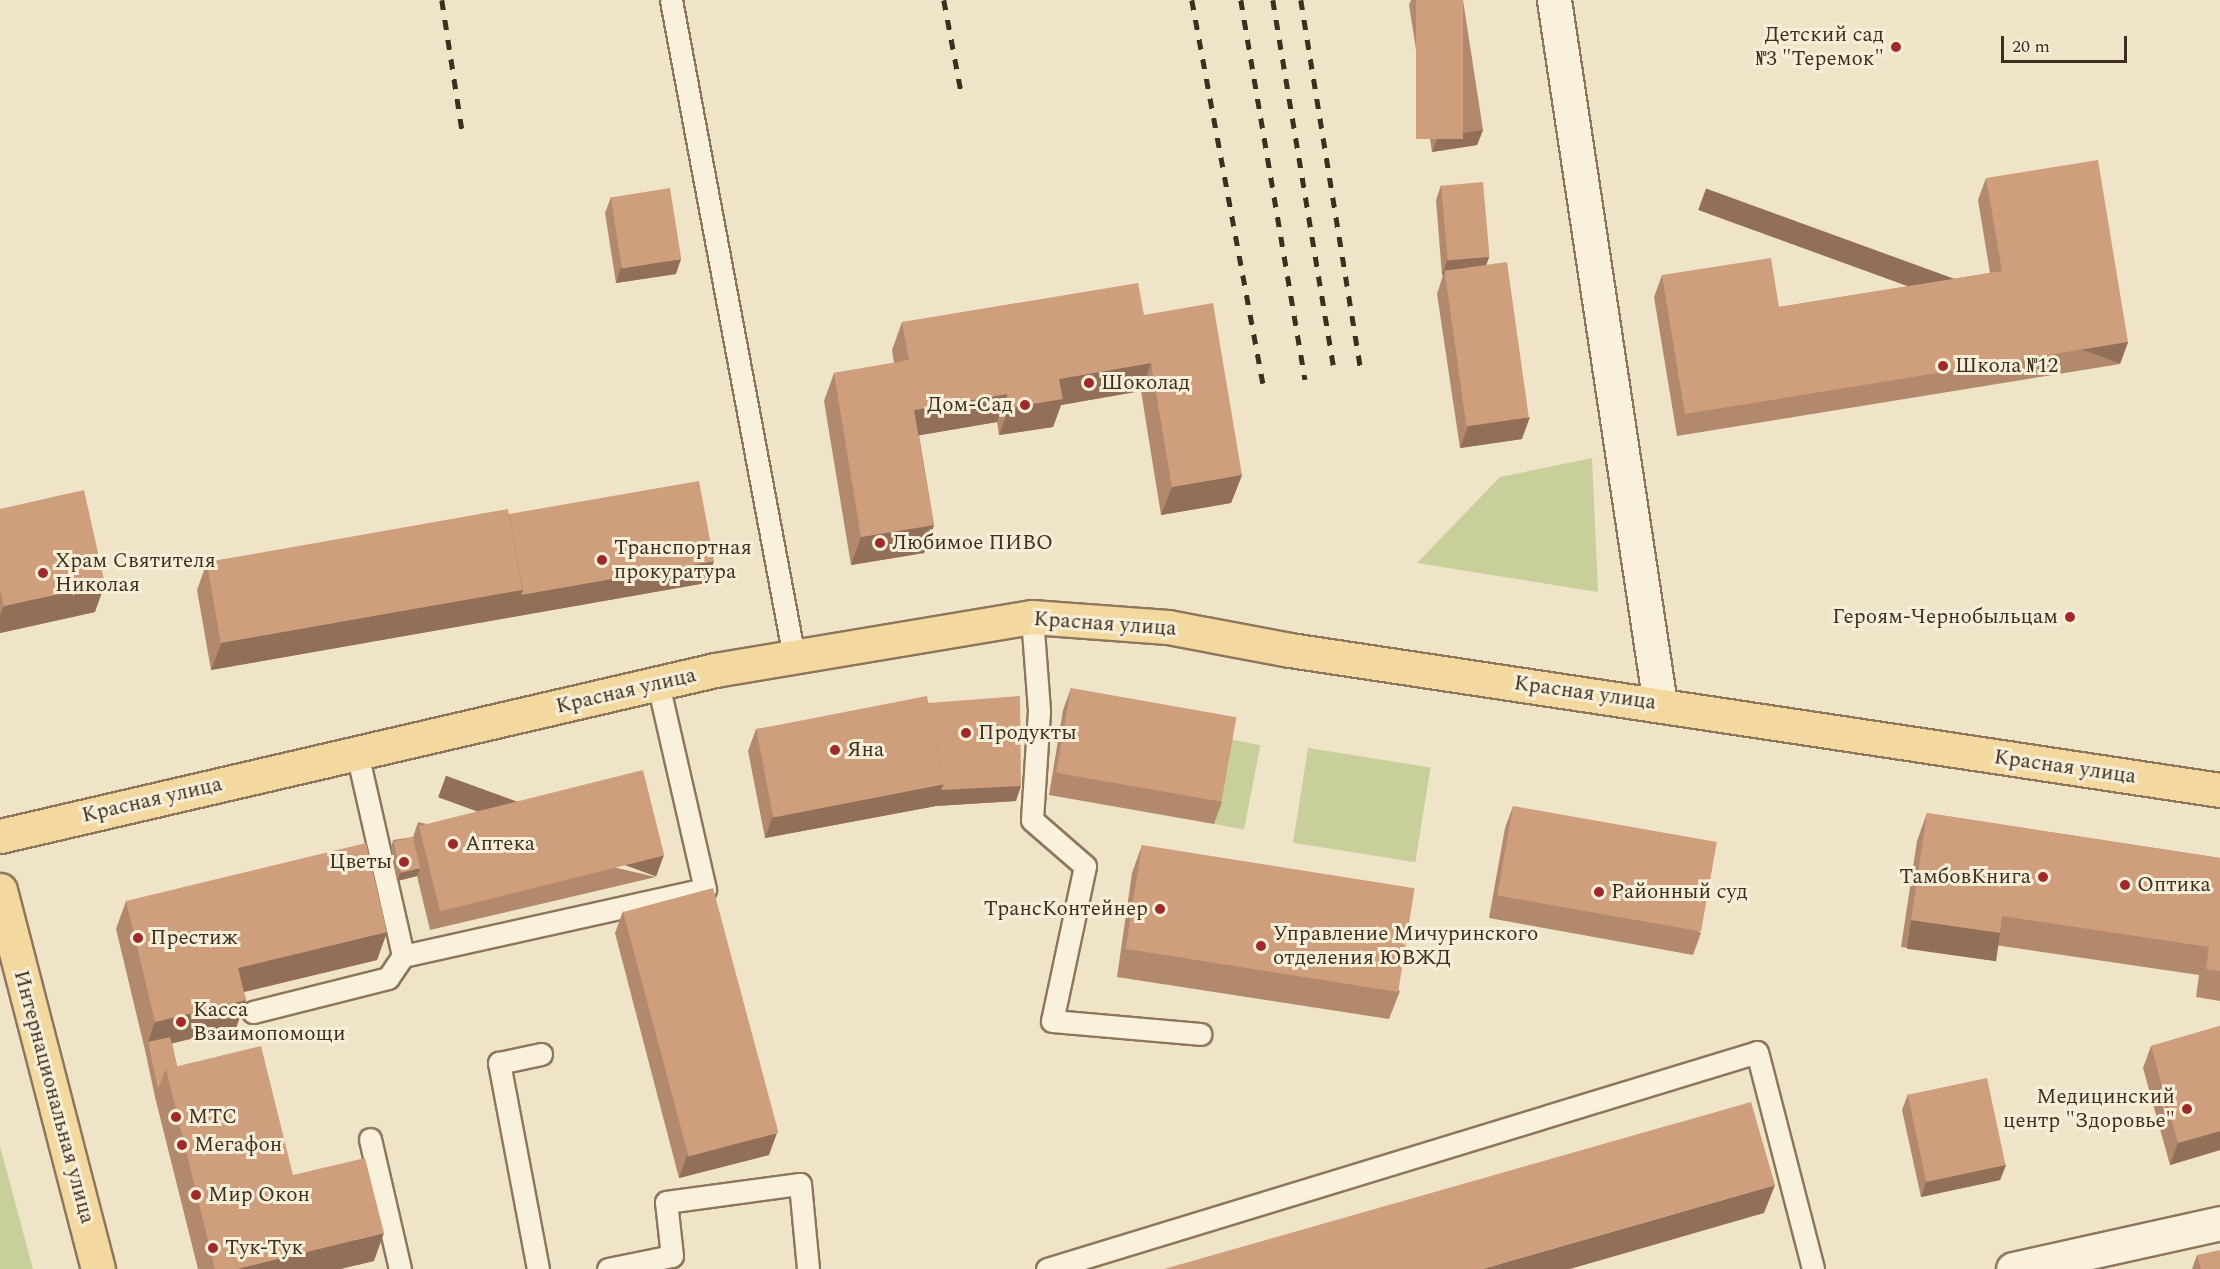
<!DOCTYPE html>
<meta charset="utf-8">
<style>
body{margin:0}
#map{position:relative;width:2220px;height:1269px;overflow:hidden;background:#f0e4c8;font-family:Spectral,serif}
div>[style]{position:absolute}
.green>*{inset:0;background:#c9cf9b;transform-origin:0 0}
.roads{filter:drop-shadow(2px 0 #8d765c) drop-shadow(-2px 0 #8d765c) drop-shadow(0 2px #8d765c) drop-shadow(0 -2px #8d765c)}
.service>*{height:21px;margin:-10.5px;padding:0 10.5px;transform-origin:10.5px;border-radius:10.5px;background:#faf1dc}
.minor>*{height:33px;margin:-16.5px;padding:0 16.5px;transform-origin:16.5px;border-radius:16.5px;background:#faf1dc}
.primary>*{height:33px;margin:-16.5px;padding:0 16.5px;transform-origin:16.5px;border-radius:16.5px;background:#f3d9a0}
.rail>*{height:4.5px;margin-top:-2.25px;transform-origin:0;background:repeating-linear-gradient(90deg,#3d2e20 0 10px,transparent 0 20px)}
.wall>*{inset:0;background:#b2896c}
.shaded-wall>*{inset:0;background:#916f58;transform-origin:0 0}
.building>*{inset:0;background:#cf9f7d;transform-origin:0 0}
.dots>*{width:16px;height:16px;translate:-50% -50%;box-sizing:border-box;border:3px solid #f7eed8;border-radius:50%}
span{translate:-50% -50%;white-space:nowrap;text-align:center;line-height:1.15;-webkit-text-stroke:6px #f7eed8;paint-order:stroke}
.poi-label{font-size:21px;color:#3d2e20}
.right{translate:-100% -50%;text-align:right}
.left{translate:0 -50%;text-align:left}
.street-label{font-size:21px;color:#3d2e20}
.scale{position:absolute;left:2001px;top:36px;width:126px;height:27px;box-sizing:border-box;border:3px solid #3d2e20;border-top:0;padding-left:8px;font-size:18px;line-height:21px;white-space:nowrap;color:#3d2e20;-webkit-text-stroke:4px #f7eed8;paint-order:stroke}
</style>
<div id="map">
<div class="green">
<div style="clip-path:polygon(1592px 458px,1598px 592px,1417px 563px,1500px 477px)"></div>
<div style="left:1228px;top:739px;width:33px;height:86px;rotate:11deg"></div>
<div style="left:1308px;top:748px;width:124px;height:96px;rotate:9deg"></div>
<div style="clip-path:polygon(0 1146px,33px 1269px,0 1269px)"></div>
</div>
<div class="roads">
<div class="service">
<div style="left:671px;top:0;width:668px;rotate:79.4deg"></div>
<div style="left:1032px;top:617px;width:94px;rotate:85.7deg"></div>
<div style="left:1039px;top:711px;width:109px;rotate:93.7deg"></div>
<div style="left:1032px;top:820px;width:70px;rotate:41deg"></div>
<div style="left:1085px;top:866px;width:158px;rotate:102deg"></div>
<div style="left:1052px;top:1021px;width:149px;rotate:5deg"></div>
<div style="left:357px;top:753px;width:208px;rotate:77.2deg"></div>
<div style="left:403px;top:956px;width:309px;rotate:-12.5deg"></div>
<div style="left:705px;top:889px;width:210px;rotate:-102.9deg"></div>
<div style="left:253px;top:1012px;width:139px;rotate:-14.1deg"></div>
<div style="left:388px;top:978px;width:27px;rotate:-56deg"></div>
<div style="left:370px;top:1139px;width:133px;rotate:77deg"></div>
<div style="left:538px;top:1269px;width:210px;rotate:-100.7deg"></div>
<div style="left:499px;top:1063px;width:43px;rotate:-12.1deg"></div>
<div style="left:608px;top:1269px;width:65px;rotate:-11.5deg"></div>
<div style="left:672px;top:1256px;width:54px;rotate:-96.3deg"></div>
<div style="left:666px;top:1202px;width:135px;rotate:-7.7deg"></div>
<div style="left:800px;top:1184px;width:85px;rotate:84.6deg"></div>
<div style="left:1047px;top:1269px;width:742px;rotate:-16.99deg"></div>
<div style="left:1757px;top:1052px;width:224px;rotate:75.5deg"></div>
</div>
<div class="minor">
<div style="left:1554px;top:0;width:712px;rotate:81.44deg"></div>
<div style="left:2013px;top:1269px;width:212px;rotate:-12.5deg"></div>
</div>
<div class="primary">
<div style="left:0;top:836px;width:734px;rotate:-13.07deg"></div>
<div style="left:715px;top:670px;width:321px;rotate:-9.5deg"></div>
<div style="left:1032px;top:617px;width:136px;rotate:4.2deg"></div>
<div style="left:1168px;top:627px;width:124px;rotate:10.7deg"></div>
<div style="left:1290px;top:650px;width:940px;rotate:8.56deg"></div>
<div style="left:0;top:890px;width:391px;rotate:75.5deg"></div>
</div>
</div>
<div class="rail">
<div style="left:442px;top:0;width:138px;rotate:81.2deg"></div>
<div style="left:944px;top:0;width:93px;rotate:79.4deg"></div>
<div style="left:1192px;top:0;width:390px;rotate:79.5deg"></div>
<div style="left:1241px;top:0;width:385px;rotate:80.4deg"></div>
<div style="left:1273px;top:0;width:378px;rotate:80.6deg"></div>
<div style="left:1301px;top:0;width:375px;rotate:80.8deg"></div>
</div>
<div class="wall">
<div style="clip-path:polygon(1411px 0,1463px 0,1483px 130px,1477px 145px,1432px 152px,1409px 5px)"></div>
<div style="clip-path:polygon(1986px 178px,2128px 342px,2120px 364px,1677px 436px,1654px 297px,1662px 275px,1779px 307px,1990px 273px,1978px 200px)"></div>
<div style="clip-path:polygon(1441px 185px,1489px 257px,1486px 265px,1522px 439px,1460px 448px,1437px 294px,1443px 275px,1442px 275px,1436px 200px)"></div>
<div style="clip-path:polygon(611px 197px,676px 274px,616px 283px,605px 213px)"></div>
<div style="clip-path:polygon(1144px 315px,1242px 475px,1231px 503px,1161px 515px,1141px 391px,1061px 405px,1053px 427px,999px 435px,997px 422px,919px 435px,934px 525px,924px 553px,851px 565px,824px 401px,834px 373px,894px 363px,892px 350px,902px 322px)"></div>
<div style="clip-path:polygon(0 509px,95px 612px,0 633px)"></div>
<div style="clip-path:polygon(509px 514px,706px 583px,211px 670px,197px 590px,207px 562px)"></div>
<div style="clip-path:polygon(1071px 688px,1222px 802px,1214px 824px,1049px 795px,1063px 710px)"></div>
<div style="clip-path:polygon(928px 703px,1016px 801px,936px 806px,765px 838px,748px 751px,756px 729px)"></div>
<div style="clip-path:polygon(1513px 806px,1701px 933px,1693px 955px,1489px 918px,1505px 828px)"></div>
<div style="clip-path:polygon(1927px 813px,2220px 858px,2220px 1001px,2196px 997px,2199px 975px,1995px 945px,1989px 960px,1901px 947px,1917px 841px)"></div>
<div style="clip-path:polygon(418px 822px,656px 877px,430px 930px,417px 876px,397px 881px,391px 848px,393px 840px,413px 837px)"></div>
<div style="clip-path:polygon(1142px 845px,1400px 991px,1389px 1019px,1117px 977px,1132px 873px)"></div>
<div style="clip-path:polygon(126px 901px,387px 932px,377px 960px,244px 992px,246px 1000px,236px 1028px,172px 1043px,177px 1066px,293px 1175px,374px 1261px,340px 1269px,198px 1269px,155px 1097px,145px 1050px,116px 929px)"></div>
<div style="clip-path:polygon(623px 911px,769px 1155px,679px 1178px,615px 933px)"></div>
<div style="clip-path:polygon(2220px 1026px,2220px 1150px,2170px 1165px,2143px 1068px,2151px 1046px)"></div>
<div style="clip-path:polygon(1908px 1094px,2006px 1165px,2000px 1180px,1921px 1197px,1902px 1110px)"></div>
<div style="clip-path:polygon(2197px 1255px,2220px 1269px,2192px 1269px)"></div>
</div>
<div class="shaded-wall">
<div style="clip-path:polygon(1483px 130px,1477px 145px,1432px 152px,1438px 137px)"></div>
<div style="clip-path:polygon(1489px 257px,1484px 272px,1445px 272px,1443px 275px,1442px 275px,1447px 260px)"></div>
<div style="clip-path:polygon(681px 259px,676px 274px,616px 283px,621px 267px)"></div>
<div style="left:2128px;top:342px;width:23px;height:449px;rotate:110deg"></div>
<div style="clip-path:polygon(1151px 363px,1141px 391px,1061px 405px,1053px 427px,999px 435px,1009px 408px,1059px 379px)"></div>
<div style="clip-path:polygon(1007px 394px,997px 422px,904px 438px,914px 410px)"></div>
<div style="clip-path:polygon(1530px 417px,1522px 439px,1460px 448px,1468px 426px)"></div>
<div style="clip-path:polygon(1242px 475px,1231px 503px,1161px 515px,1172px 487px)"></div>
<div style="clip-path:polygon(934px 525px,924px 553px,851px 565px,861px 537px)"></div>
<div style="clip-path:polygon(714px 561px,706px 583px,211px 670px,222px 642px,523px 590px)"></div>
<div style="clip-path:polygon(105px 584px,95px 612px,0 633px,0 616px,4px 606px)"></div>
<div style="clip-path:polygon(944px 784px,1021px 786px,1016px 801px,936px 806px,765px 838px,773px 816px)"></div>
<div style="left:664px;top:855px;width:23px;height:232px;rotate:110deg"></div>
<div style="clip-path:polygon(420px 868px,417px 876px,397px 881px,400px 873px)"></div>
<div style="left:1911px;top:920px;width:90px;height:29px;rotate:8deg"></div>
<div style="clip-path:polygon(387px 932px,377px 960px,227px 996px,238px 968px)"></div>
<div style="clip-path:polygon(246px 1000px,236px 1028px,149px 1049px,148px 1042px,155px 1022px)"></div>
<div style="clip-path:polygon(2220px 1131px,2220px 1150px,2170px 1165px,2178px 1143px)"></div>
<div style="clip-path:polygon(777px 1133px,769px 1155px,679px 1178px,687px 1156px)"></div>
<div style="clip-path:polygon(2006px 1165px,2000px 1180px,1921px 1197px,1926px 1181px)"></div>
<div style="clip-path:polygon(1775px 1185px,1764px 1213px,1570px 1269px,1482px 1269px)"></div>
<div style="clip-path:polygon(384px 1233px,374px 1261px,340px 1269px,237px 1269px)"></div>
</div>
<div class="building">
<div style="left:1416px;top:0;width:47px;height:139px"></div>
<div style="clip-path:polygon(2098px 160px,2128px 342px,1685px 414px,1662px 275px,1771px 258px,1779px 307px,2002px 271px,1986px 178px)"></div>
<div style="left:1483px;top:182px;width:75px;height:42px;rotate:85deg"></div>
<div style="left:670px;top:188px;width:72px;height:60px;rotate:81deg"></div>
<div style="left:1507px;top:262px;width:157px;height:63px;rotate:82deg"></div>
<div style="clip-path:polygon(1138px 283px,1144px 315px,1213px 303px,1242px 475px,1172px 487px,1151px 363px,1059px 379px,1063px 399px,1009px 408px,1007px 394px,914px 410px,934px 525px,861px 537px,834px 373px,909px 360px,902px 322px)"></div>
<div style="clip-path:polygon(699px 481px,714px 561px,521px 595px,523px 590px,509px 514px)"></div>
<div style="clip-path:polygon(84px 490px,105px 584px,4px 606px,0 590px,0 509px)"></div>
<div style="left:508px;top:509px;width:82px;height:306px;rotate:80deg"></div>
<div style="left:1071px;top:688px;width:168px;height:86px;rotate:10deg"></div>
<div style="left:927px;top:696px;width:90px;height:174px;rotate:79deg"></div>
<div style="clip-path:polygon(1020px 696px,1021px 786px,941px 790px,944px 784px,928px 703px)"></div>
<div style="left:643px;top:770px;width:88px;height:231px;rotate:76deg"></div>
<div style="left:1513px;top:806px;width:207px;height:91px;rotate:10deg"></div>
<div style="clip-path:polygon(1927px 813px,2220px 858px,2220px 971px,2206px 969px,2209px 947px,2002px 916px,2000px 933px,1911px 920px)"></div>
<div style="left:413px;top:837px;width:32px;height:20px;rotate:77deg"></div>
<div style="clip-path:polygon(366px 843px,387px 932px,238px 968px,246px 1000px,155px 1022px,126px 901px)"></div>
<div style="left:1142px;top:845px;width:276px;height:105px;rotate:9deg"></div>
<div style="left:713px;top:888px;width:253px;height:93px;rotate:75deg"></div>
<div style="clip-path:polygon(2220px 1026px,2220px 1131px,2178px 1143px,2151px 1046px)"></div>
<div style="clip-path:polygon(170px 1037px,177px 1066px,166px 1069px,158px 1089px,148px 1042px)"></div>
<div style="clip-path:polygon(261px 1046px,293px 1175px,365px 1158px,384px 1233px,237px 1269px,215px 1269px,166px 1069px)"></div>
<div style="left:1987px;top:1078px;width:89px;height:81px;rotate:78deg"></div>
<div style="clip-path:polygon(1751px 1102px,1775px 1185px,1482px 1269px,1164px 1269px)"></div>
<div style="clip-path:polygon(2220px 1250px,2220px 1269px,2201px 1269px,2197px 1255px)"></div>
</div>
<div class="dots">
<div style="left:1896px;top:47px;background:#9e2a2b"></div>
<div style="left:1943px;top:366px;background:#9e2a2b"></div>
<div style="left:1089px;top:383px;background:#9e2a2b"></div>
<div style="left:1025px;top:405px;background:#9e2a2b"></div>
<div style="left:880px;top:543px;background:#9e2a2b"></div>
<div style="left:602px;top:560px;background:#9e2a2b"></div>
<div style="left:43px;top:573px;background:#9e2a2b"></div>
<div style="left:2070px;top:617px;background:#9e2a2b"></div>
<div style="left:966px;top:733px;background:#9e2a2b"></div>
<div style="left:835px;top:750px;background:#9e2a2b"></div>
<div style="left:453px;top:844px;background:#9e2a2b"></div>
<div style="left:404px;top:862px;background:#9e2a2b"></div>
<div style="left:2043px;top:877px;background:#9e2a2b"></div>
<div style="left:2125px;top:885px;background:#9e2a2b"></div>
<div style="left:1599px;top:892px;background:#9e2a2b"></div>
<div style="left:1160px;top:909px;background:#9e2a2b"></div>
<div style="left:138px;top:938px;background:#9e2a2b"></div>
<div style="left:1261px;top:946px;background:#9e2a2b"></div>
<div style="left:181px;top:1022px;background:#9e2a2b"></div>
<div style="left:2187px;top:1109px;background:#9e2a2b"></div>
<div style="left:176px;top:1117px;background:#9e2a2b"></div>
<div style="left:182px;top:1145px;background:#9e2a2b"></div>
<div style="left:196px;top:1195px;background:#9e2a2b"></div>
<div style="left:213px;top:1248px;background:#9e2a2b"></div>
</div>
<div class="poi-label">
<span class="right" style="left:1884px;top:47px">Детский сад<br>№3 "Теремок"</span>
<span class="left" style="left:1955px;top:366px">Школа №12</span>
<span class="left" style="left:1101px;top:383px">Шоколад</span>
<span class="right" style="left:1013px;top:405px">Дом-Сад</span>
<span class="left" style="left:892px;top:543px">Любимое ПИВО</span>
<span class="left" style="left:614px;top:560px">Транспортная<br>прокуратура</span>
<span class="left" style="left:55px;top:573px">Храм Святителя<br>Николая</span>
<span class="right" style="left:2058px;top:617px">Героям-Чернобыльцам</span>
<span class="left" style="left:978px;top:733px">Продукты</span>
<span class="left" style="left:847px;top:750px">Яна</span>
<span class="left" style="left:465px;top:844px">Аптека</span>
<span class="right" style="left:392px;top:862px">Цветы</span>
<span class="right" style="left:2031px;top:877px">ТамбовКнига</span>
<span class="left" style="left:2137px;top:885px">Оптика</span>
<span class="left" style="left:1611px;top:892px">Районный суд</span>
<span class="right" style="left:1148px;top:909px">ТрансКонтейнер</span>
<span class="left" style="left:1273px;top:946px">Управление Мичуринского<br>отделения ЮВЖД</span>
<span class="left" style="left:150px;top:938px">Престиж</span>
<span class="left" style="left:193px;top:1022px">Касса<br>Взаимопомощи</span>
<span class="right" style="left:2175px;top:1109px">Медицинский<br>центр "Здоровье"</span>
<span class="left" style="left:188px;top:1117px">МТС</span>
<span class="left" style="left:194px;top:1145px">Мегафон</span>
<span class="left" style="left:208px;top:1195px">Мир Окон</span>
<span class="left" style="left:225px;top:1248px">Тук-Тук</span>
</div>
<div class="street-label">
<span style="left:1105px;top:624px;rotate:4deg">Красная улица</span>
<span style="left:626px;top:691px;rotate:-13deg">Красная улица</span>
<span style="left:1585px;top:693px;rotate:8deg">Красная улица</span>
<span style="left:2065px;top:767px;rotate:8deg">Красная улица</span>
<span style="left:152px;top:800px;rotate:-13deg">Красная улица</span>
<span style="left:54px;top:1097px;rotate:75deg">Интернациональная улица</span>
</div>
<div class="scale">20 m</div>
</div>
